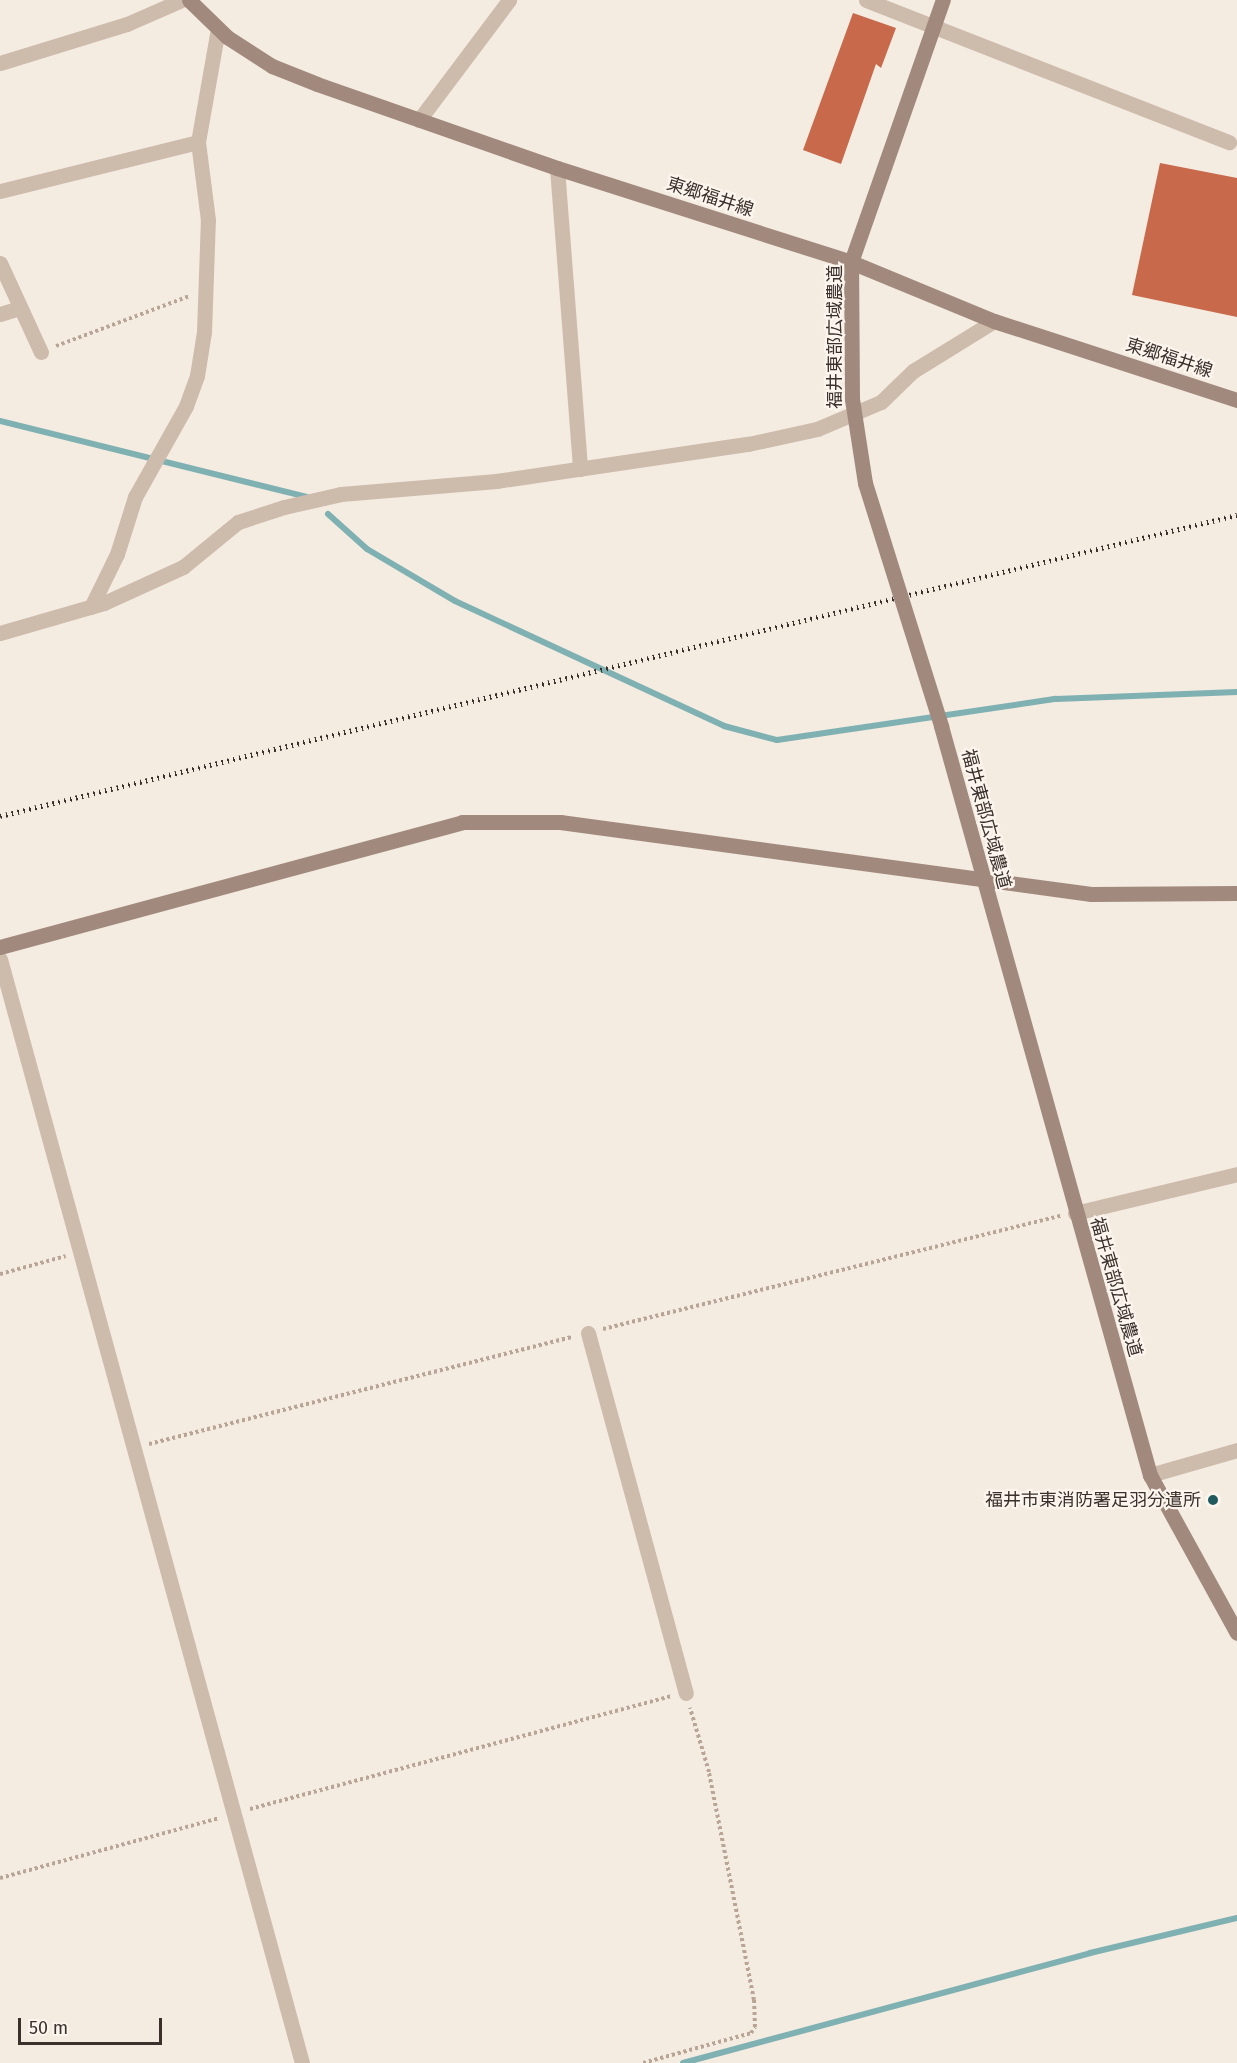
<!DOCTYPE html>
<meta charset="utf-8">
<style>
body{margin:0}
#map{position:relative;width:1237px;height:2063px;overflow:hidden;background:#f4ebe1;font-family:"Fira Sans","Noto Sans JP",sans-serif}
div>[style]{position:absolute}
.stream>*{height:6px;margin:-3px;padding:0 3px;transform-origin:3px;border-radius:3px;background:#7fb0b2}
.building>*{inset:0;background:#c8694b}
.path>*{height:4px;margin-top:-2px;transform-origin:0;background:repeating-linear-gradient(90deg,#b9a596 0 3px,transparent 0 6px)}
.street>*{height:15px;margin:-7.5px;padding:0 7.5px;transform-origin:7.5px;border-radius:7.5px;background:#cdbbac}
.secondary>*{height:15px;margin:-7.5px;padding:0 7.5px;transform-origin:7.5px;border-radius:7.5px;background:#a18a7d}
.rail>*{height:4.5px;margin-top:-2.25px;transform-origin:0;background:repeating-linear-gradient(90deg,#3b302b 0 1.5px,transparent 0 6px)}
.secondary-bridge>*{height:15px;margin:-7.5px;padding:0 7.5px;transform-origin:7.5px;border-radius:7.5px;background:#a18a7d}
.dots>*{width:16px;height:16px;translate:-50% -50%;box-sizing:border-box;border:3px solid #fbf5ee;border-radius:50%}
span{translate:-50% -50%;white-space:nowrap;text-align:center;line-height:1.15;-webkit-text-stroke:4.5px #fbf5ee;paint-order:stroke}
.street-label{font-size:18px;color:#3b302b}
.poi-label{font-size:18px;color:#3b302b}
.right{translate:-100% -50%;text-align:right}
.scale{position:absolute;left:18px;top:2018px;width:144px;height:27px;box-sizing:border-box;border:3px solid #3b302b;border-top:0;padding-left:8px;font-size:18px;line-height:21px;white-space:nowrap;color:#3b302b;-webkit-text-stroke:4px #fbf5ee;paint-order:stroke}
</style>
<div id="map">
<div class="stream">
<div style="left:0;top:421px;width:316px;rotate:13.9deg"></div>
<div style="left:328px;top:514px;width:52px;rotate:41.9deg"></div>
<div style="left:367px;top:549px;width:102px;rotate:30.6deg"></div>
<div style="left:455px;top:601px;width:297px;rotate:24.9deg"></div>
<div style="left:724px;top:726px;width:55px;rotate:14.8deg"></div>
<div style="left:777px;top:740px;width:282px;rotate:-8.4deg"></div>
<div style="left:1056px;top:699px;width:181px;rotate:-2.2deg"></div>
<div style="left:683px;top:2063px;width:422px;rotate:-15.1deg"></div>
<div style="left:1090px;top:1953px;width:151px;rotate:-13.4deg"></div>
</div>
<div class="building">
<div style="clip-path:polygon(853px 13px,896px 28px,881px 68px,876px 64px,841px 164px,803px 150px)"></div>
<div style="clip-path:polygon(1160px 163px,1237px 178px,1237px 317px,1132px 295px)"></div>
</div>
<div class="path">
<div style="left:56px;top:346px;width:143px;rotate:-20.5deg"></div>
<div style="left:0;top:1274px;width:68px;rotate:-15.3deg"></div>
<div style="left:603px;top:1329px;width:472px;rotate:-13.9deg"></div>
<div style="left:149px;top:1444px;width:436px;rotate:-14.2deg"></div>
<div style="left:250px;top:1809px;width:436px;rotate:-15deg"></div>
<div style="left:0;top:1878px;width:227px;rotate:-15.3deg"></div>
<div style="left:643px;top:2063px;width:112px;rotate:-15.5deg"></div>
<div style="left:751px;top:2033px;width:7px;rotate:-56deg"></div>
<div style="left:755px;top:2027px;width:27px;rotate:-92deg"></div>
<div style="left:754px;top:2000px;width:232px;rotate:-101.2deg"></div>
<div style="left:709px;top:1772px;width:67px;rotate:-106.5deg"></div>
</div>
<div class="street">
<div style="left:866px;top:0;width:390px;rotate:21.4deg"></div>
<div style="left:0;top:63px;width:133px;rotate:-17.1deg"></div>
<div style="left:127px;top:24px;width:60px;rotate:-23.6deg"></div>
<div style="left:419px;top:120px;width:150px;rotate:-53.1deg"></div>
<div style="left:557px;top:168px;width:302px;rotate:85.6deg"></div>
<div style="left:0;top:191px;width:204px;rotate:-13.9deg"></div>
<div style="left:0;top:263px;width:98px;rotate:65.3deg"></div>
<div style="left:0;top:314px;width:21px;rotate:-17deg"></div>
<div style="left:91px;top:607px;width:59px;rotate:-63.9deg"></div>
<div style="left:117px;top:554px;width:60px;rotate:-72.5deg"></div>
<div style="left:135px;top:497px;width:104px;rotate:-60.7deg"></div>
<div style="left:186px;top:406px;width:32px;rotate:-70deg"></div>
<div style="left:197px;top:376px;width:45px;rotate:-81deg"></div>
<div style="left:204px;top:332px;width:112px;rotate:-88deg"></div>
<div style="left:208px;top:220px;width:79px;rotate:-97.3deg"></div>
<div style="left:198px;top:142px;width:115px;rotate:-80deg"></div>
<div style="left:0;top:633px;width:108px;rotate:-16.1deg"></div>
<div style="left:104px;top:603px;width:87px;rotate:-24.5deg"></div>
<div style="left:183px;top:567px;width:71px;rotate:-39.3deg"></div>
<div style="left:238px;top:522px;width:48px;rotate:-18.1deg"></div>
<div style="left:284px;top:507px;width:58px;rotate:-12.8deg"></div>
<div style="left:341px;top:494px;width:156px;rotate:-4.8deg"></div>
<div style="left:496px;top:481px;width:255px;rotate:-8.4deg"></div>
<div style="left:748px;top:444px;width:71px;rotate:-12.3deg"></div>
<div style="left:817px;top:429px;width:69px;rotate:-22.9deg"></div>
<div style="left:881px;top:402px;width:45px;rotate:-44.1deg"></div>
<div style="left:913px;top:371px;width:95px;rotate:-31.7deg"></div>
<div style="left:0;top:959px;width:1145px;rotate:74.7deg"></div>
<div style="left:1075px;top:1213px;width:167px;rotate:-13.5deg"></div>
<div style="left:588px;top:1333px;width:373px;rotate:74.8deg"></div>
<div style="left:1150px;top:1475px;width:91px;rotate:-16deg"></div>
</div>
<div class="secondary">
<div style="left:189px;top:0;width:53px;rotate:44.2deg"></div>
<div style="left:227px;top:37px;width:54px;rotate:32.8deg"></div>
<div style="left:272px;top:66px;width:48px;rotate:21.8deg"></div>
<div style="left:317px;top:84px;width:254px;rotate:19.3deg"></div>
<div style="left:557px;top:168px;width:309px;rotate:17.7deg"></div>
<div style="left:851px;top:262px;width:155px;rotate:22.4deg"></div>
<div style="left:994px;top:321px;width:256px;rotate:18deg"></div>
<div style="left:852px;top:399px;width:137px;rotate:-90.4deg"></div>
<div style="left:851px;top:262px;width:278px;rotate:-70.7deg"></div>
<div style="left:941px;top:726px;width:778px;rotate:74.41deg"></div>
<div style="left:1150px;top:1475px;width:180px;rotate:61.2deg"></div>
<div style="left:0;top:947px;width:479px;rotate:-15.1deg"></div>
<div style="left:462px;top:822px;width:98px"></div>
<div style="left:560px;top:822px;width:536px;rotate:7.72deg"></div>
<div style="left:1091px;top:894px;width:146px;rotate:-0.4deg"></div>
</div>
<div class="rail">
<div style="left:0;top:816px;width:1273px;rotate:-13.68deg"></div>
</div>
<div class="secondary-bridge">
<div style="left:852px;top:399px;width:85px;rotate:81.2deg"></div>
<div style="left:865px;top:483px;width:255px;rotate:72.6deg"></div>
</div>
<div class="dots">
<div style="left:1213px;top:1500px;background:#1f5a5e"></div>
</div>
<div class="street-label">
<span style="left:710px;top:197px;rotate:18deg">東郷福井線</span>
<span style="left:835px;top:337px;rotate:-90deg">福井東部広域農道</span>
<span style="left:1169px;top:358px;rotate:18deg">東郷福井線</span>
<span style="left:986px;top:819px;rotate:75deg">福井東部広域農道</span>
<span style="left:1116px;top:1287px;rotate:74deg">福井東部広域農道</span>
</div>
<div class="poi-label">
<span class="right" style="left:1201px;top:1500px">福井市東消防署足羽分遣所</span>
</div>
<div class="scale">50 m</div>
</div>
